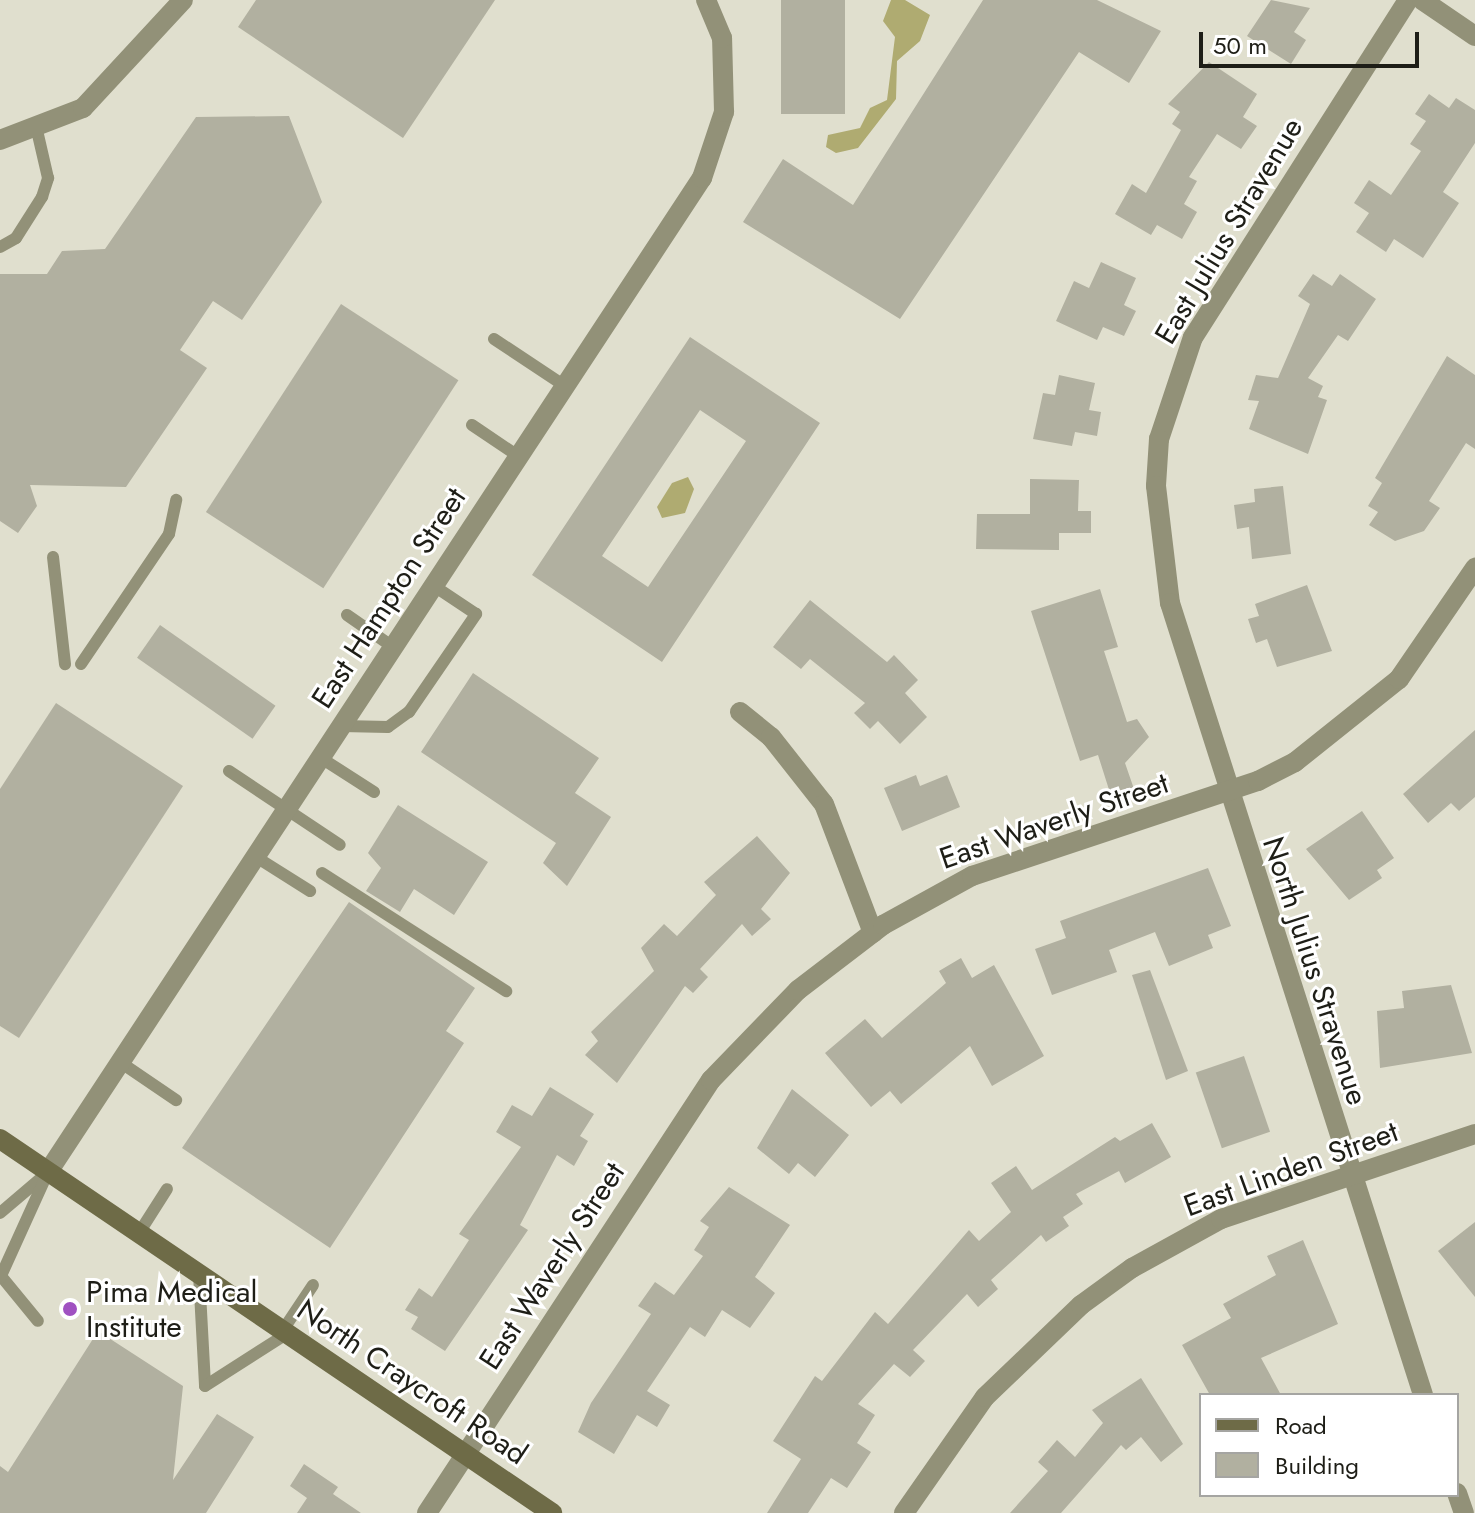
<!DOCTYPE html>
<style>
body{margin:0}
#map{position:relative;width:1475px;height:1513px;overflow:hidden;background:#e0dfce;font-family:Jost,sans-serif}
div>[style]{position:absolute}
.water>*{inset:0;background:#afab71}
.building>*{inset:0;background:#b1b0a0;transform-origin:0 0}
.service>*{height:12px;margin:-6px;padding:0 6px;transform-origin:6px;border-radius:6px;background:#929178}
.minor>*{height:20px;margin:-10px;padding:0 10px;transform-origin:10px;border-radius:10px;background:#929178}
.secondary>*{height:20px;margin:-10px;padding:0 10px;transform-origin:10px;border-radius:10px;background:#6e6b47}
.dots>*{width:22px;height:22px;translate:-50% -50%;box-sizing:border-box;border:4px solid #fff;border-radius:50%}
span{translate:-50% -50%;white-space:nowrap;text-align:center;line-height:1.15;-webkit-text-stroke:6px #fff;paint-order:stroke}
.street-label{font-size:30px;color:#1e1e17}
.poi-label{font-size:30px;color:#1e1e17}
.left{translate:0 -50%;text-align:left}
.legend{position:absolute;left:1199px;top:1393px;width:260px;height:104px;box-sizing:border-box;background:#fff;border:2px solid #a5a5a2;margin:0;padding:10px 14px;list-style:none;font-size:24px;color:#1e1e17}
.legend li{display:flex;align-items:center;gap:16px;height:40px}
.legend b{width:40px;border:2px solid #a5a5a2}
.scale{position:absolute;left:1199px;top:32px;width:220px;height:36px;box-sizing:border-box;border:4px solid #1e1e17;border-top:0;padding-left:10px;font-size:24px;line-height:28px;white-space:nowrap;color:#1e1e17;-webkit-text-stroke:6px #fff;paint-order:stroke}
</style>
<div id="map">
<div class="water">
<div style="clip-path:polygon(905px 0,930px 15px,920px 41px,897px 61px,896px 99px,858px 148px,836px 153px,826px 147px,828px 135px,860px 128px,870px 108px,887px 100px,895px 37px,883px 21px,891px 0)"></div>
<div style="clip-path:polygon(688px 477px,694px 489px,685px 513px,662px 518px,657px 507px,672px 483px)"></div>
</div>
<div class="building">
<div style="clip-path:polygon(256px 0,495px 0,403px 138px,238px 27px)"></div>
<div style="left:781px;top:0;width:64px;height:114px"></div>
<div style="clip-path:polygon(983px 0,1097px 0,1161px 31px,1129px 83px,1079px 52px,900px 319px,743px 222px,783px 159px,853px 205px)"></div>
<div style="clip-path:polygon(1271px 0,1310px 8px,1294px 32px,1306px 40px,1291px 64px,1247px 36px)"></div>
<div style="clip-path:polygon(1209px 62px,1257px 94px,1243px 117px,1257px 126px,1241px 149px,1217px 134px,1189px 177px,1197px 181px,1184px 204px,1197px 212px,1182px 239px,1157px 225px,1151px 235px,1115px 214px,1132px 184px,1146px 193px,1181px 130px,1172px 124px,1180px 112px,1168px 104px)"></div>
<div style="clip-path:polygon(1429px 94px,1449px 108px,1456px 98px,1475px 110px,1475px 143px,1443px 192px,1459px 203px,1423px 258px,1394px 239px,1386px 252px,1356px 232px,1369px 213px,1354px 203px,1369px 180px,1391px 195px,1421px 151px,1410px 144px,1426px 121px,1415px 114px)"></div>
<div style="clip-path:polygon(289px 116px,322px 202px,242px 320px,213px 301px,180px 350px,207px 368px,126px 487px,30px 485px,37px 506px,18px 533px,0 521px,0 274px,47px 274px,62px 251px,105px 249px,196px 117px)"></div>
<div style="clip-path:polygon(1101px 262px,1136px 278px,1124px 305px,1136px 311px,1124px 336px,1103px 327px,1097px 340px,1056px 321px,1074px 281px,1089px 288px)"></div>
<div style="clip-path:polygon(1313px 274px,1332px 286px,1340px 274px,1376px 299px,1348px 341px,1338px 335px,1308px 378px,1323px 386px,1318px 397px,1327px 400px,1308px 454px,1249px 429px,1259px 401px,1248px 400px,1256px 375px,1278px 378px,1310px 304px,1298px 296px)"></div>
<div style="left:341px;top:304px;width:140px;height:248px;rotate:33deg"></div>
<div style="clip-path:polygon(evenodd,690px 337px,820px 423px,662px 662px,532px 575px,690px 337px,700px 410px,746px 441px,648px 587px,602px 556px,700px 410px)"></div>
<div style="clip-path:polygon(1447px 356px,1475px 375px,1475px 449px,1466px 443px,1429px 501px,1440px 508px,1424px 531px,1395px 541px,1369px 525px,1378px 512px,1368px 506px,1382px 483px,1375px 478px)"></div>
<div style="clip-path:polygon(1059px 375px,1095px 383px,1089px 410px,1101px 412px,1097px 436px,1075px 432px,1072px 446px,1033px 439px,1043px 393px,1055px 395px)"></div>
<div style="clip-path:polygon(1030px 479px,1079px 480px,1078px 511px,1091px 511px,1091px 533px,1059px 533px,1059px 550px,976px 549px,977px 514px,1030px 514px)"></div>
<div style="clip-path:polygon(1283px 486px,1291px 554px,1252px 559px,1249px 527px,1237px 529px,1234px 505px,1255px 502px,1254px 489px)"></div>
<div style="clip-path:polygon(1307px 585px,1332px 651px,1277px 667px,1267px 639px,1256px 643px,1248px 619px,1259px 616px,1255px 604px)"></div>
<div style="clip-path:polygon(1100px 589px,1118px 647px,1104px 651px,1127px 722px,1137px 719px,1149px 737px,1125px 763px,1134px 789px,1111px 796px,1098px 755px,1080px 761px,1031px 611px)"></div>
<div style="clip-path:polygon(810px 600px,887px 662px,894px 655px,918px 680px,905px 693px,927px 717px,900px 744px,878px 721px,870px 729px,854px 713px,865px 703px,810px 659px,801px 669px,773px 647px)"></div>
<div style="left:160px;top:625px;width:141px;height:40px;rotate:35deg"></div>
<div style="clip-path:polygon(473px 673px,599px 758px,575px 793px,611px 817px,567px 886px,543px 863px,556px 843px,421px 752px)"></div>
<div style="clip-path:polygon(56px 703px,183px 786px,19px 1038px,0 1026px,0 789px)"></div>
<div style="clip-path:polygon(1475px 730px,1475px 797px,1459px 811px,1451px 803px,1428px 823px,1403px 794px)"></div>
<div style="clip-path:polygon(916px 775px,920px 786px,947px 775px,960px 807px,902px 831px,884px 788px)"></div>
<div style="clip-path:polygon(398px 805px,488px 862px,454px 915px,414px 889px,400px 912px,366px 891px,381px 868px,368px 853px)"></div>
<div style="clip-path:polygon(1362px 811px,1394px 858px,1377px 870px,1382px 878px,1349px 900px,1306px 849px)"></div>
<div style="clip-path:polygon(757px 836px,790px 873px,761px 909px,771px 919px,752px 936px,742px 924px,700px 969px,708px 977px,693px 993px,685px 986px,617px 1083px,585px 1055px,598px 1041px,591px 1032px,654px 971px,641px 948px,664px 924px,677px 936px,716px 895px,704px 882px)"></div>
<div style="clip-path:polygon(1208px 868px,1231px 926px,1208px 935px,1213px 948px,1169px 966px,1155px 932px,1109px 950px,1117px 972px,1052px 995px,1035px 949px,1066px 938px,1060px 921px)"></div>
<div style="clip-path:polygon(349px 902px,475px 988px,446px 1031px,464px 1043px,330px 1248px,182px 1148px)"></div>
<div style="clip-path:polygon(961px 958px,972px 978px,994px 965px,1044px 1056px,992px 1086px,970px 1046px,901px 1104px,890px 1091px,871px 1107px,825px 1053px,865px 1019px,882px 1038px,946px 983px,939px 971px)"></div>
<div style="clip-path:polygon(1150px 970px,1188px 1071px,1166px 1080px,1132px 975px)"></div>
<div style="clip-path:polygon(1451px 985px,1472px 1053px,1380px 1068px,1377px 1011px,1404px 1008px,1402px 991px)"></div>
<div style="left:1244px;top:1056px;width:80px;height:51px;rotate:71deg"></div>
<div style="clip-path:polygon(550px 1087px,594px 1114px,580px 1136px,588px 1141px,574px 1166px,557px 1155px,520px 1225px,528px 1230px,445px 1351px,411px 1329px,418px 1317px,405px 1310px,419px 1288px,432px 1297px,469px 1240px,459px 1234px,521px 1147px,496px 1132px,512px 1105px,532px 1116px)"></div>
<div style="clip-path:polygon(792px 1089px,849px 1135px,815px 1177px,798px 1163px,789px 1174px,757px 1148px)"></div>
<div style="clip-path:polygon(1152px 1123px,1171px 1157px,1125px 1183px,1119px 1171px,1076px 1194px,1083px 1204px,1063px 1217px,1069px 1226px,1046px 1242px,1041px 1235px,991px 1280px,998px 1289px,978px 1307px,967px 1294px,913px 1350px,925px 1361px,910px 1377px,894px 1364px,858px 1404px,875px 1415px,857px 1443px,871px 1452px,847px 1488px,831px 1478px,808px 1513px,767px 1513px,801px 1459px,773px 1441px,815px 1376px,822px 1381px,875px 1312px,888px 1324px,969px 1230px,979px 1241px,1011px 1212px,991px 1183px,1016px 1166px,1032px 1190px,1115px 1137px,1120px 1141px)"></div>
<div style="clip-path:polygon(729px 1187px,790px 1225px,755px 1277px,775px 1293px,750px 1328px,722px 1310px,705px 1337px,690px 1327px,647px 1391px,670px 1405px,657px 1427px,637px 1415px,614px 1454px,578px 1432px,591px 1403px,651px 1314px,638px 1306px,655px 1282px,674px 1295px,703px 1256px,694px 1250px,709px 1227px,700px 1221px)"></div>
<div style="clip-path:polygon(1475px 1222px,1475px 1297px,1438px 1251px)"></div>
<div style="clip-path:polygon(1303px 1240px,1338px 1324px,1261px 1358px,1281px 1395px,1210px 1395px,1182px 1345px,1231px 1318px,1223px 1304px,1276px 1275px,1267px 1256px)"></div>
<div style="clip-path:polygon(98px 1331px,183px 1386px,173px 1480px,217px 1414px,254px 1437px,206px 1513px,0 1513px,0 1466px,8px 1472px)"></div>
<div style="clip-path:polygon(1141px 1378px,1183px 1444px,1161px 1462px,1141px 1437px,1126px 1450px,1121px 1445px,1061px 1513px,1010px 1513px,1048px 1471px,1038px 1462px,1057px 1440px,1075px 1457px,1103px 1423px,1092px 1410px)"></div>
<div style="clip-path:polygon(304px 1464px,338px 1487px,333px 1494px,361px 1513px,297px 1513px,307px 1498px,290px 1486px)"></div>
</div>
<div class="service">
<div style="left:0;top:247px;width:18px;rotate:-29deg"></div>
<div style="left:16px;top:238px;width:49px;rotate:-57.6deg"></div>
<div style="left:42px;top:197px;width:20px;rotate:-72deg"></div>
<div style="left:48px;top:178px;width:53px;rotate:-103deg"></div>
<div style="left:494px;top:339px;width:85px;rotate:33.5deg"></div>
<div style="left:472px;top:425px;width:55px;rotate:34deg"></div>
<div style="left:53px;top:557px;width:108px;rotate:83.6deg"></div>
<div style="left:347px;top:615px;width:56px;rotate:34.8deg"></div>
<div style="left:81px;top:664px;width:157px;rotate:-55.9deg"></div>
<div style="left:169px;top:534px;width:35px;rotate:-78deg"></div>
<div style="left:342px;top:726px;width:46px;rotate:1.2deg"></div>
<div style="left:388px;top:727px;width:26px;rotate:-36deg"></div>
<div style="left:409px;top:712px;width:119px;rotate:-55.6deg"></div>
<div style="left:476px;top:614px;width:50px;rotate:-146.3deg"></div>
<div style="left:321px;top:758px;width:63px;rotate:32.7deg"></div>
<div style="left:229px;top:771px;width:133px;rotate:33.7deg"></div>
<div style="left:256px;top:857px;width:64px;rotate:32.2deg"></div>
<div style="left:322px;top:873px;width:219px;rotate:32.7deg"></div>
<div style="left:120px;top:1062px;width:68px;rotate:34.2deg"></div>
<div style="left:0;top:1213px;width:60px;rotate:-40.3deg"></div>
<div style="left:139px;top:1233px;width:52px;rotate:-57.5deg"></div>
<div style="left:199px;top:1274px;width:112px;rotate:86.9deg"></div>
<div style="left:205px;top:1386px;width:98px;rotate:-32.6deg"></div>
<div style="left:1px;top:1276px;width:58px;rotate:50.6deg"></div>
<div style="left:0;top:1278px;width:116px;rotate:-65.6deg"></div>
<div style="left:283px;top:1330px;width:54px;rotate:-56.3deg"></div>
</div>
<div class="minor">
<div style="left:1408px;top:0;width:400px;rotate:122.5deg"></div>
<div style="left:1193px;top:337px;width:108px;rotate:108.4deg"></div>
<div style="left:1159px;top:439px;width:47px;rotate:93.7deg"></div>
<div style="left:1156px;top:486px;width:118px;rotate:83.2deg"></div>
<div style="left:1170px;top:603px;width:831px;rotate:72.28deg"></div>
<div style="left:1422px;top:0;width:64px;rotate:34.2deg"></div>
<div style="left:0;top:140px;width:89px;rotate:-21.1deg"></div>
<div style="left:83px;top:108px;width:147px;rotate:-47.2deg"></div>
<div style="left:740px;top:712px;width:40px;rotate:39deg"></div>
<div style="left:771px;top:737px;width:85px;rotate:51.7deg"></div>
<div style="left:824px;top:804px;width:138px;rotate:69.2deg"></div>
<div style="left:48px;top:1172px;width:1190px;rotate:-56.66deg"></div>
<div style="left:702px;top:178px;width:70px;rotate:-71.6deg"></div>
<div style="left:724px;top:112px;width:74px;rotate:-91.5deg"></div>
<div style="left:722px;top:38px;width:41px;rotate:-112.8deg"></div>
<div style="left:1457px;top:1493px;width:21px;rotate:71deg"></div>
<div style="left:427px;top:1513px;width:518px;rotate:-56.74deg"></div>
<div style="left:711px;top:1080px;width:125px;rotate:-46deg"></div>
<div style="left:798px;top:990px;width:107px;rotate:-37.4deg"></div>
<div style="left:883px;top:925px;width:102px;rotate:-28.8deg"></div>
<div style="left:972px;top:876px;width:301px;rotate:-18.4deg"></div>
<div style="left:1258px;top:781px;width:42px;rotate:-27.2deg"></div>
<div style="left:1295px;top:762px;width:133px;rotate:-38.6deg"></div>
<div style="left:1399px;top:679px;width:135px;rotate:-55.6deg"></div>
<div style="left:904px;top:1513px;width:141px;rotate:-55.1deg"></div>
<div style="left:985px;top:1397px;width:133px;rotate:-43.8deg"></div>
<div style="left:1081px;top:1305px;width:63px;rotate:-36deg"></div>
<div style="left:1132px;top:1268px;width:102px;rotate:-28.8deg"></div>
<div style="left:1221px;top:1219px;width:268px;rotate:-18.5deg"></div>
</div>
<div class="secondary">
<div style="left:0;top:1139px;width:667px;rotate:34.12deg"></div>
</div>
<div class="dots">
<div style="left:70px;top:1309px;background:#a051c1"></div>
</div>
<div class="street-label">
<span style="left:1229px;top:231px;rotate:-59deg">East Julius Stravenue</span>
<span style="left:389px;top:598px;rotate:-57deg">East Hampton Street</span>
<span style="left:1054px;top:821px;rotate:-19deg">East Waverly Street</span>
<span style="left:1315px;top:971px;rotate:72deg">North Julius Stravenue</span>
<span style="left:1291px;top:1169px;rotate:-20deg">East Linden Street</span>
<span style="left:552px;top:1266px;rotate:-57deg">East Waverly Street</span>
<span style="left:412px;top:1382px;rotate:34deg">North Craycroft Road</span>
</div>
<div class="poi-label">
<span class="left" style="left:86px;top:1309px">Pima Medical<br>Institute</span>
</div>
<ul class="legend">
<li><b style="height:10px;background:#6e6b47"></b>Road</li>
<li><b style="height:22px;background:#b1b0a0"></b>Building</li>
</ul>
<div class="scale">50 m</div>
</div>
